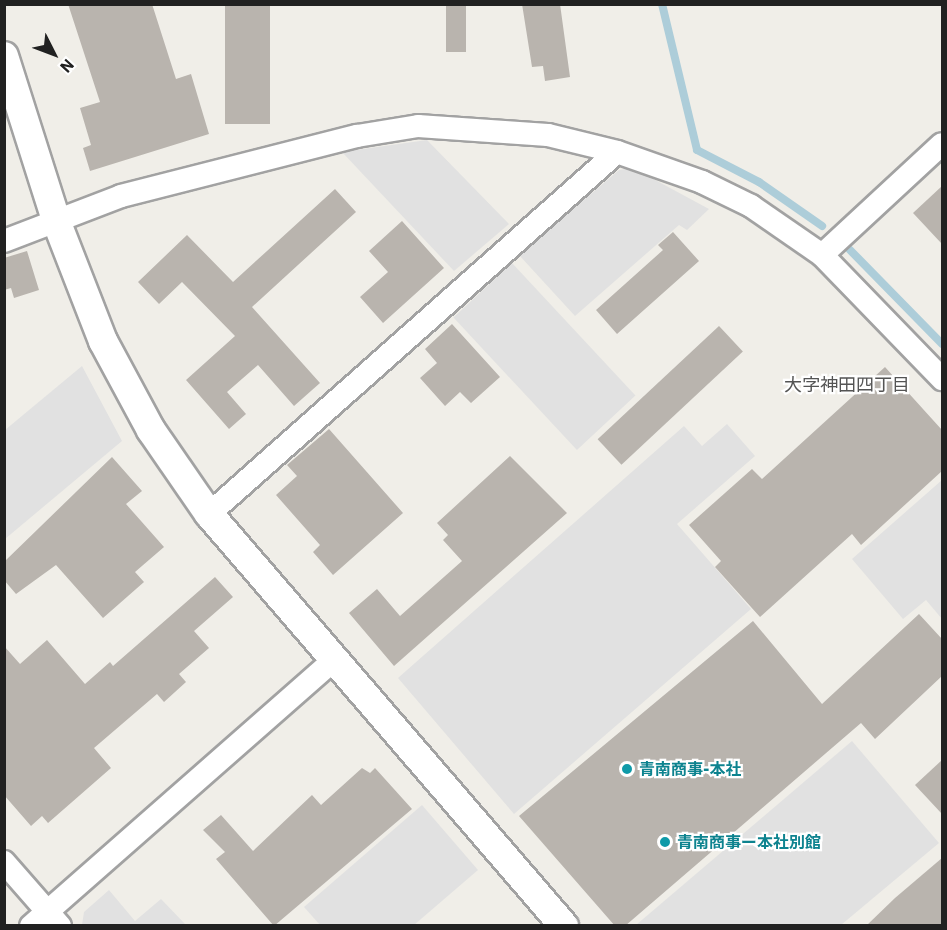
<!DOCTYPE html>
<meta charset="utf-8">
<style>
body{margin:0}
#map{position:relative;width:947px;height:930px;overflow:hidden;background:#f0eee8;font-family:"IBM Plex Sans","Noto Sans JP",sans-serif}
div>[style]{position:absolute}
.parking>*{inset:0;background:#e1e1e1;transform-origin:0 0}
.stream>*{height:8px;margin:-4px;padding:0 4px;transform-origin:4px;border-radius:4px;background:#adcdd9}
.building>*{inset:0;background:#b9b4ae;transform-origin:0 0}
.roads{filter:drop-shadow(2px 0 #a2a2a2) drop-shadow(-2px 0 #a2a2a2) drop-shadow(0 2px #a2a2a2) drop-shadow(0 -2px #a2a2a2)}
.minor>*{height:22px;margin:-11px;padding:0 11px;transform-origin:11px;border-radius:11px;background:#fff}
.tertiary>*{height:28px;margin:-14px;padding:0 14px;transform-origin:14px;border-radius:14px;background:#fff}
.dots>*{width:16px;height:16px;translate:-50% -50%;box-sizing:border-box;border:3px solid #fff;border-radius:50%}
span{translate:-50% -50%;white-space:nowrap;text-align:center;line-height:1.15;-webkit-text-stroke:4.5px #fff;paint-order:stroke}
.culture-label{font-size:16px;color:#0d838f;font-weight:700}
.left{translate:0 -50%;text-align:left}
.neighbourhood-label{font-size:18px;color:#545454}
.frame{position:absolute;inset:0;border:6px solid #212121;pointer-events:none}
.north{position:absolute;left:24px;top:24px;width:60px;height:60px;-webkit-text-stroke:4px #fff;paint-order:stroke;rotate:132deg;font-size:16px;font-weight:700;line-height:24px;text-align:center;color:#212121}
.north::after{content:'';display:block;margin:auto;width:21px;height:27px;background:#212121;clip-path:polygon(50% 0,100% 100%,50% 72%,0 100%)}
</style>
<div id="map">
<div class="parking">
<div style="clip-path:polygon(427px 140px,509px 224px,454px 271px,342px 152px)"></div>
<div style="clip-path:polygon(633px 168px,709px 209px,687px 230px,679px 225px,575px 316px,519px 255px,619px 170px)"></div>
<div style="left:512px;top:263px;width:181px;height:80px;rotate:47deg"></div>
<div style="clip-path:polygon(82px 366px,122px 441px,5px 539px,5px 430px)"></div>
<div style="clip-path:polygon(727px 424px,755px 456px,677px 524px,751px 609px,514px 814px,398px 678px,684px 426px,702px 446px)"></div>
<div style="clip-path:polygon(942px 480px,942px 619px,926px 600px,903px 619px,852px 559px)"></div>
<div style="clip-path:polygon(852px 741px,939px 843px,841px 925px,636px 925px)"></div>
<div style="clip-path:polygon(422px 805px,478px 870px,414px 925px,320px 925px,304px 907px)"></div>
<div style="clip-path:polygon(109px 890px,135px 921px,161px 899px,186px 925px,82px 925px,84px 912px)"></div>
</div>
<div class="stream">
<div style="left:662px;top:4px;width:150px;rotate:76.5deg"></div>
<div style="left:697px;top:150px;width:70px;rotate:27.3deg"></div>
<div style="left:759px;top:182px;width:77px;rotate:34.9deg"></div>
<div style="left:850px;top:250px;width:132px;rotate:45.6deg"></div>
</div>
<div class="building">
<div style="clip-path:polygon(68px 4px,152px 4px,176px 79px,191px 74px,209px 134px,90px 171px,83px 148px,91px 145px,80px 108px,100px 102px)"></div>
<div style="left:225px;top:4px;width:45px;height:120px"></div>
<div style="left:446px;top:4px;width:20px;height:48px"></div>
<div style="clip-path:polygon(522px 4px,560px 4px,570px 77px,545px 81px,543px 66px,532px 67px)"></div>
<div style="clip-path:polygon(942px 186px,942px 244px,913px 213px)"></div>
<div style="clip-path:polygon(335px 189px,356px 212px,252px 307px,320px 383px,294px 406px,258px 365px,227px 392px,246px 414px,229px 429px,186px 380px,235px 336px,182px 282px,159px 304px,138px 282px,187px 235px,233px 282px)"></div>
<div style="clip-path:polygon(402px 221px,444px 268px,383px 323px,360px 297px,388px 272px,369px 251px)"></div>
<div style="clip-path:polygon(673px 232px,699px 261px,617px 334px,596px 310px,663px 250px,658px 245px)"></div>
<div style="clip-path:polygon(27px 251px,39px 290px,14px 298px,11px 288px,4px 290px,4px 258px)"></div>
<div style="clip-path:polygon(452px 324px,500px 377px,471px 403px,460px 392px,445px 406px,420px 378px,437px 363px,425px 349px)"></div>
<div style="left:719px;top:326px;width:35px;height:166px;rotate:47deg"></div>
<div style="clip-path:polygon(885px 367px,942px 430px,942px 471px,861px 545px,852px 534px,760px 617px,715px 567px,721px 561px,689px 525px,752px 469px,762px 479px)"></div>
<div style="clip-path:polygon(329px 429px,403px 513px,333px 575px,313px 552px,320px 545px,276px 495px,297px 476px,287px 465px)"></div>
<div style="clip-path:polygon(510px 456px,567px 513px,394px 666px,349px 613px,377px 589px,400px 616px,462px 561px,443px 540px,448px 535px,437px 523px)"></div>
<div style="clip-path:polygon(112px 457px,142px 491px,126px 504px,164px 547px,135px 572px,144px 582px,103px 618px,56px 565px,16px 594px,4px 580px,4px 562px)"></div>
<div style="clip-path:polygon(215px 577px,233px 597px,194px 631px,209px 648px,179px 674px,186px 682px,164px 702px,157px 694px,94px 748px,111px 768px,48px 823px,42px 816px,31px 826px,4px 795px,4px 646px,20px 664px,47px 640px,85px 684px,110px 662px,113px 666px)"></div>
<div style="clip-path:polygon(919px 614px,942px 639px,942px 676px,875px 739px,861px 723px,625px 926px,615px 926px,519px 816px,753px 621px,822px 704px)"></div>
<div style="clip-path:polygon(942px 760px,942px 814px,915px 785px)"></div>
<div style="clip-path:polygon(362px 768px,370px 773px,375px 768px,412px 809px,274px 926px,216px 859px,225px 852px,203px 830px,221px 815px,253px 851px,312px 795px,321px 805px)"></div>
<div style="clip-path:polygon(942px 858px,942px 926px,866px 926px,895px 898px)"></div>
</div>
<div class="roads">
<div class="minor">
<div style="left:4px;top:241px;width:125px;rotate:-21deg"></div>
<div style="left:121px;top:196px;width:244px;rotate:-14.3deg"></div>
<div style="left:357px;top:136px;width:62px;rotate:-9.3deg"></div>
<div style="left:418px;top:126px;width:130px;rotate:4deg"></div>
<div style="left:548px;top:135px;width:71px;rotate:13.8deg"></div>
<div style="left:617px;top:152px;width:90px;rotate:19.4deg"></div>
<div style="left:702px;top:182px;width:55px;rotate:26.1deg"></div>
<div style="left:751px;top:206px;width:86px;rotate:34.6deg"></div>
<div style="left:822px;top:255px;width:173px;rotate:45.9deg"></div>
<div style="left:822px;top:255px;width:163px;rotate:-42.8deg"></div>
<div style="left:209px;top:514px;width:545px;rotate:-41.58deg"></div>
<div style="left:4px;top:862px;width:85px;rotate:48.8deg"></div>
<div style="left:31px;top:926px;width:403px;rotate:-41.3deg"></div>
</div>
<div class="tertiary">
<div style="left:4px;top:56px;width:175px;rotate:72.4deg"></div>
<div style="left:57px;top:223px;width:127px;rotate:68.7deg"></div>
<div style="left:103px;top:341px;width:101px;rotate:61.7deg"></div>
<div style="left:151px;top:430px;width:102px;rotate:55.4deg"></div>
<div style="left:209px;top:514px;width:544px;rotate:49.25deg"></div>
</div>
</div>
<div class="dots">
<div style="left:627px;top:769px;background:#0f9aa8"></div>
<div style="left:665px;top:842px;background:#0f9aa8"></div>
</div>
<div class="culture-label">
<span class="left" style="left:639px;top:769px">青南商事-本社</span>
<span class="left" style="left:677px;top:842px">青南商事ー本社別館</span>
</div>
<div class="neighbourhood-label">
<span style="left:847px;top:385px">大字神田四丁目</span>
</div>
<div class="frame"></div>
<div class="north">N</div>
</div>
